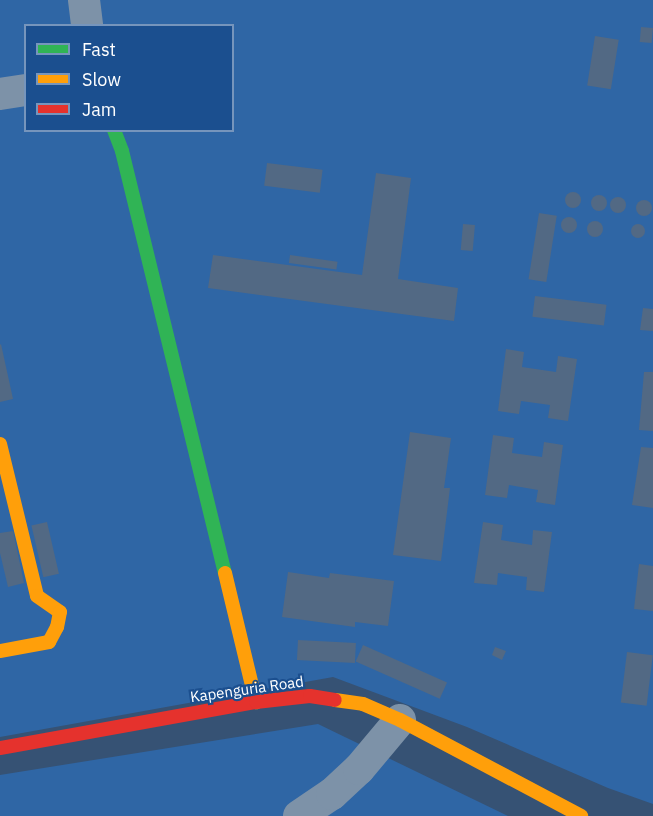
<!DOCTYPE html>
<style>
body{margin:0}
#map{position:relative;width:653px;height:816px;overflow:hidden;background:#365274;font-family:"IBM Plex Sans",sans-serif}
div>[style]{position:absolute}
.green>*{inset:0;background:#2f66a5}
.building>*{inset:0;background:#526984;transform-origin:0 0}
.round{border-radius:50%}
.street>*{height:32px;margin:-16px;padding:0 16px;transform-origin:16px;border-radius:16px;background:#7d92a8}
.fast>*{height:14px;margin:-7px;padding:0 7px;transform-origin:7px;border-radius:7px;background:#30b455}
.slow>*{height:14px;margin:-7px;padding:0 7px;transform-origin:7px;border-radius:7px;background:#ff9f0a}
.jam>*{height:14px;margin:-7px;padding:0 7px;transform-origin:7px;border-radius:7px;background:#e5322d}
span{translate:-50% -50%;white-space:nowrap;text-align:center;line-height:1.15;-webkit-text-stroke:4.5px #1b4f8f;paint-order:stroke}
.street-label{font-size:15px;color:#fff}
.legend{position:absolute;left:24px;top:24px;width:210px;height:108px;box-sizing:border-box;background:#1b4f8f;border:2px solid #7695bc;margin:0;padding:8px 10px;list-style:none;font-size:18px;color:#fff}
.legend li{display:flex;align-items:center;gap:12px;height:30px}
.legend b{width:30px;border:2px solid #7695bc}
</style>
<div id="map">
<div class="green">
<div style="clip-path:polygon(evenodd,0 0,653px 0,653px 804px,608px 788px,467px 727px,333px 677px,0 737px,0 0,26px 26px,232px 26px,232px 130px,26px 130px,26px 26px)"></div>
<div style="clip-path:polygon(318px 724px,508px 816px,0 816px,0 775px)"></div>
</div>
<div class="building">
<div style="left:641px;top:27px;width:12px;height:15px;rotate:5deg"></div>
<div style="left:595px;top:36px;width:24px;height:50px;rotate:9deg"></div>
<div style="left:267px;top:163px;width:56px;height:23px;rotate:7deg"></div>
<div style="clip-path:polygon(376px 173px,411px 178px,398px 279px,458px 288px,454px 321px,208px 288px,213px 255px,362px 275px)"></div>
<div class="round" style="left:565px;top:192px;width:16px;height:16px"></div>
<div class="round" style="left:591px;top:195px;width:16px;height:16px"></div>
<div class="round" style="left:610px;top:197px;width:16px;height:16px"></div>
<div class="round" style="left:636px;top:200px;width:16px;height:16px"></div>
<div style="left:539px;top:213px;width:18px;height:67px;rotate:9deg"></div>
<div class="round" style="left:561px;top:217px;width:16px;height:16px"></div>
<div class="round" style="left:587px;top:221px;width:16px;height:16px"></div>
<div style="left:463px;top:224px;width:12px;height:26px;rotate:5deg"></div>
<div class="round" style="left:631px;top:224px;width:14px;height:14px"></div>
<div style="left:290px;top:255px;width:48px;height:8px;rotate:8deg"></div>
<div style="left:535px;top:296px;width:72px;height:21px;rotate:7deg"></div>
<div style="clip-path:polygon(643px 308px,653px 309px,653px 331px,640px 330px)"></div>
<div style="clip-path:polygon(1px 344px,13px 399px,0 402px,0 345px)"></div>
<div style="clip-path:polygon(506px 349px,524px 352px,522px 367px,556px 372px,558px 356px,577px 359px,568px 421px,548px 418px,550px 405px,521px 401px,519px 414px,498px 411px)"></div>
<div style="clip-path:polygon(644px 372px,653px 372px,653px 431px,639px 430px)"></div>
<div style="clip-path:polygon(410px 432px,451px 438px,444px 488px,450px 488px,441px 561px,393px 555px)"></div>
<div style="clip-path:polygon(493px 435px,514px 438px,512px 453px,542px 457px,544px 442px,563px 445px,555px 505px,536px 502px,538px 490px,509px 485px,507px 498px,485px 495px)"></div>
<div style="clip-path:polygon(641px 447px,653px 448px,653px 508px,632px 505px)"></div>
<div style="left:47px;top:522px;width:53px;height:16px;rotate:77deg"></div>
<div style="clip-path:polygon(483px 522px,503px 525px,501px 540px,532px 545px,533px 530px,552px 532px,544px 592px,526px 590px,527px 577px,498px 573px,497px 585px,474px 583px)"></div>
<div style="clip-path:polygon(13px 531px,24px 583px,8px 587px,0 553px,0 533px)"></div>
<div style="clip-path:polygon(639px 564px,653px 566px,653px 611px,634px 609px)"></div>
<div style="clip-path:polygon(288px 572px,329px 578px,330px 573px,394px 581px,388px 626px,355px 622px,355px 627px,282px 617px)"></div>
<div style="left:298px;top:640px;width:58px;height:20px;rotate:3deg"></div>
<div style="left:363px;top:645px;width:92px;height:18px;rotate:24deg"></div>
<div style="clip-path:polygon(495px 647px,506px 651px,502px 660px,492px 655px)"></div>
<div style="left:627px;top:652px;width:26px;height:51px;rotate:7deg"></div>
</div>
<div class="street">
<div style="left:84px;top:0;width:26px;rotate:83deg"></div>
<div style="left:0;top:94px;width:26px;rotate:-9deg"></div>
<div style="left:299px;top:816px;width:40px;rotate:-34deg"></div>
<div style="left:332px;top:794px;width:37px;rotate:-43deg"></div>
<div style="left:359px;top:769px;width:64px;rotate:-50.1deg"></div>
</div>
<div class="fast">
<div style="left:114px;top:130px;width:22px;rotate:69deg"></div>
<div style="left:122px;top:151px;width:434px;rotate:76.3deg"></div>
</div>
<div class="slow">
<div style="left:0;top:444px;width:156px;rotate:76.3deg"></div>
<div style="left:37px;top:596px;width:28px;rotate:35deg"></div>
<div style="left:60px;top:612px;width:15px;rotate:101deg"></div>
<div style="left:57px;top:627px;width:17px;rotate:118deg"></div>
<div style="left:49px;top:642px;width:50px;rotate:169.6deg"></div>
<div style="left:225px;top:573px;width:133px;rotate:76.5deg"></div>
<div style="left:335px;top:700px;width:28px;rotate:8deg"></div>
<div style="left:363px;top:704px;width:40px;rotate:23.4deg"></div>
<div style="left:400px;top:720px;width:205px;rotate:27.9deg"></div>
</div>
<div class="jam">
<div style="left:0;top:748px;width:260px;rotate:-10.2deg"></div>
<div style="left:256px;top:702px;width:54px;rotate:-6.3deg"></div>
<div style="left:310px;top:696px;width:25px;rotate:9deg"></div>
</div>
<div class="street-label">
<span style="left:247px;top:689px;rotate:-8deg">Kapenguria Road</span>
</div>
<ul class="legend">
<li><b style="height:8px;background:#30b455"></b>Fast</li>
<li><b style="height:8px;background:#ff9f0a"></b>Slow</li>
<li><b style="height:8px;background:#e5322d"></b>Jam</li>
</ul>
</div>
